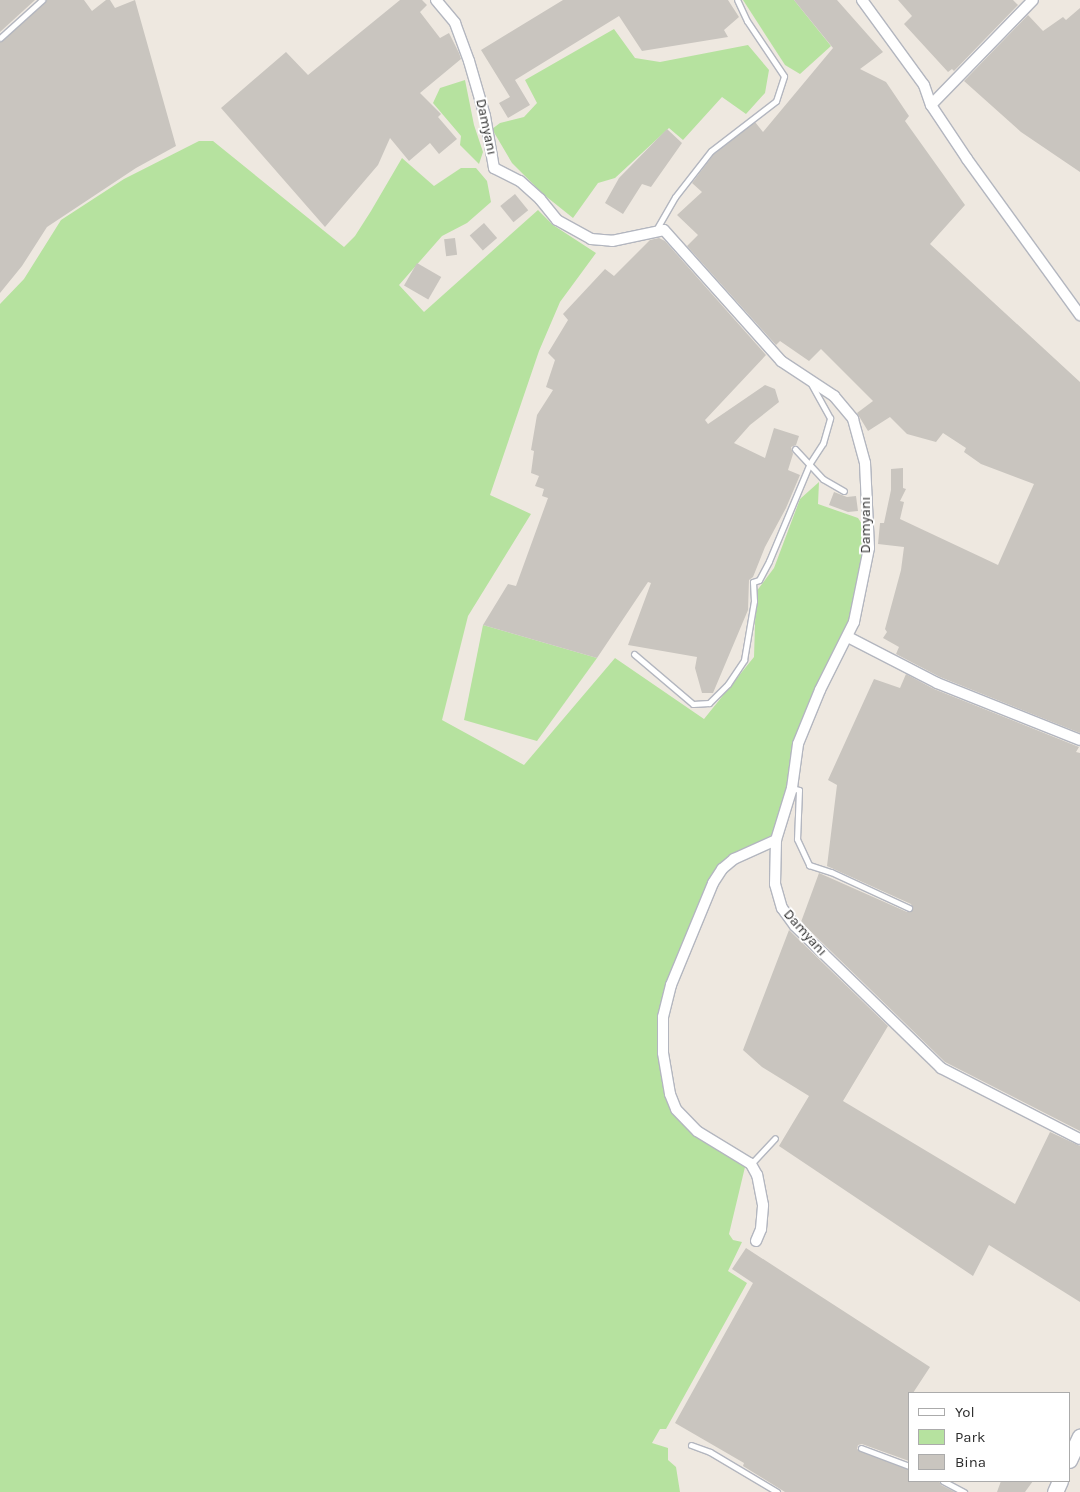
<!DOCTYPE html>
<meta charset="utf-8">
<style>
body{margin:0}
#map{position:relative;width:1080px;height:1492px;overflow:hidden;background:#eee8e0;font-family:Karla,sans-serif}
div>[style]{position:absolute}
.green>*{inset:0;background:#b6e29f}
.building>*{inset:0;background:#c9c5bf;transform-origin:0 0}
.roads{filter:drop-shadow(1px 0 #b3b6bf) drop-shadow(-1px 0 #b3b6bf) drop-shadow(0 1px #b3b6bf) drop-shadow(0 -1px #b3b6bf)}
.lane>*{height:5px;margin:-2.5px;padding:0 2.5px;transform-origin:2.5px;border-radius:2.5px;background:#fff}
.street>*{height:10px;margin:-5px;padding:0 5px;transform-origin:5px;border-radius:5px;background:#fff}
.secondary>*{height:15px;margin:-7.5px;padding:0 7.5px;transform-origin:7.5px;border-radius:7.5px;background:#fff}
span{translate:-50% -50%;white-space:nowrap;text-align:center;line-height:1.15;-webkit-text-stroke:4px #fff;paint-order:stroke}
.street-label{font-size:14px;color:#2d2d2d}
.legend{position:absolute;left:908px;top:1392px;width:162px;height:90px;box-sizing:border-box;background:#fff;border:1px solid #ababab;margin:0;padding:6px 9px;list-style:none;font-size:15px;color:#2d2d2d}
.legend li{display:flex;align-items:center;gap:10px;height:25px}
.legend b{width:25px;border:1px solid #ababab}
</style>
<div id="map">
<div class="green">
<div style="clip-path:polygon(743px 0,794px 0,831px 46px,800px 74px,785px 65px)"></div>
<div style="clip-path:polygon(614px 29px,635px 58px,660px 62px,748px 45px,769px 70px,765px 93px,746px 114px,722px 97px,683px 140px,669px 128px,615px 178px,598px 183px,573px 218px,543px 194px,512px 163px,492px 129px,500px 123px,524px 117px,537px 103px,525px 80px)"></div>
<div style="clip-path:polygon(465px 80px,474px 125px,483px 152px,479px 164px,460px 145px,461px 136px,433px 103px,440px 88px)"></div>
<div style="clip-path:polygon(199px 141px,213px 141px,344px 247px,355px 236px,371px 211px,402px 158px,434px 186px,461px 168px,476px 168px,487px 181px,491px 202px,467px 223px,442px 236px,399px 285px,424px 312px,538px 210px,553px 225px,596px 253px,560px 302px,539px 351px,490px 495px,531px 514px,468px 616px,442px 720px,524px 765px,615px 658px,704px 719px,754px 657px,756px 592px,774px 568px,800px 499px,819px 482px,818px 504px,858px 518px,862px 524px,863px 539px,861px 575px,850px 621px,818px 690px,772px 835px,732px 856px,721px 866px,660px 1017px,673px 1111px,683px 1124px,745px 1167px,729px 1234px,733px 1240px,742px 1242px,728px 1271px,747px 1283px,666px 1429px,660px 1429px,652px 1443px,668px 1448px,668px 1460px,676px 1467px,680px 1492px,0 1492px,0 304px,24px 279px,61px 220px,124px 179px)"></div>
<div style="clip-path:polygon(483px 625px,597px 658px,537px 741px,464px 720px)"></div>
</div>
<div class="building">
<div style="clip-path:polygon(0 0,35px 0,0 32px)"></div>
<div style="clip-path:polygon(46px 0,84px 0,92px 11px,106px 0,110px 0,115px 8px,135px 0,176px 146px,136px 168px,47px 227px,22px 266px,0 293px,0 42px)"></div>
<div style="clip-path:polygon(400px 0,422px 0,427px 5px,420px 12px,440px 38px,449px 33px,459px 53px,461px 59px,420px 93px,441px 114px,438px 117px,457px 139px,439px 154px,430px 143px,409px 161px,390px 138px,378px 165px,325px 227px,221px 108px,286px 52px,308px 75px)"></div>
<div style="clip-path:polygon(563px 0,728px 0,739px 17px,724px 30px,728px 37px,642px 51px,619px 16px,515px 80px,530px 105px,508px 118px,499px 103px,510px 97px,481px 50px)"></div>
<div style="clip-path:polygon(794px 0,837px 0,883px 52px,860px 69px,886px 82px,909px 116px,905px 121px,965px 205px,930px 244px,1080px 382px,1080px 733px,940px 677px,896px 654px,899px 647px,883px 638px,887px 632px,885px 629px,901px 570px,904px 547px,878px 544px,880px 523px,884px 523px,891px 490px,891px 469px,903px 468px,903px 488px,906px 489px,900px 501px,904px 502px,900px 519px,998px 565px,1034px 484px,981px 464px,964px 452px,966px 448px,943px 433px,936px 442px,907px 434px,890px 417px,868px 431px,857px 413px,873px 401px,821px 349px,809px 361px,780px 341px,776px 345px,687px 246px,698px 235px,677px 215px,702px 192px,692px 183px,714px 154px,755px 122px,763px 132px,833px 48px)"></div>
<div style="clip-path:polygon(898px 0,1013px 0,1018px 5px,954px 71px,952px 69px,948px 72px,904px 24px,912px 16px)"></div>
<div style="clip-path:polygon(1080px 8px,1080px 172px,1021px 132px,964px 81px,1028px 15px,1043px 31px,1063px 17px,1066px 20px)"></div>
<div style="clip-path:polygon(667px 129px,682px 143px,651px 187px,642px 184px,623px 214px,605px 203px,619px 178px)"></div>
<div style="left:515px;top:194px;width:21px;height:19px;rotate:51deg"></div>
<div style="left:484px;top:223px;width:20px;height:19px;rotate:49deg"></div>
<div style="left:455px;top:238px;width:17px;height:11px;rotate:83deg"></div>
<div style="clip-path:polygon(659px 238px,665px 241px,766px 355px,705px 420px,708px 424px,765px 385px,775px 389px,779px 402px,750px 425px,734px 443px,765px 458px,774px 428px,799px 436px,796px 445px,791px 447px,793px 454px,788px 470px,800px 475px,786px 508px,765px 547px,753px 577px,749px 580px,748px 610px,713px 693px,702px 693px,695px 668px,697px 657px,628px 645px,651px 583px,648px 582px,597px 658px,483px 625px,508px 584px,516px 586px,548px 498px,542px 496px,544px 489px,535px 486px,539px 476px,531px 473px,534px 451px,531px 450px,537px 415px,553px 390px,546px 387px,555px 360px,548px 353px,568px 320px,563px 314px,605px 269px,614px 276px,650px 240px)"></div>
<div style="left:417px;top:263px;width:28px;height:26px;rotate:30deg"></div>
<div style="clip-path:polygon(834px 492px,847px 497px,856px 496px,858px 511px,848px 512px,829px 505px)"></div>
<div style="clip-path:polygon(906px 674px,934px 689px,1079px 747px,1076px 752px,1080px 753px,1080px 1131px,945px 1062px,801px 922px,819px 873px,907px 912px,913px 909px,911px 904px,827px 866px,837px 785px,828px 780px,874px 679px,900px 688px)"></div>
<div style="clip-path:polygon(789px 930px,888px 1026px,843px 1101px,1015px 1204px,1050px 1132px,1080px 1146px,1080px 1302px,989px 1245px,973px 1276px,779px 1146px,809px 1096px,762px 1067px,743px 1050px)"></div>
<div style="clip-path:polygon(746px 1248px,930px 1367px,913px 1393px,909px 1393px,909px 1461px,862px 1444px,858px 1445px,857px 1449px,909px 1470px,909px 1481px,939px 1481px,941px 1485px,955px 1492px,785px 1492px,743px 1466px,744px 1463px,675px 1423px,753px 1283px,732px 1269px)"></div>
<div style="clip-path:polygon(1001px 1481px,1033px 1481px,1025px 1492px,997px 1492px)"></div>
</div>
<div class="roads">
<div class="lane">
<div style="left:0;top:38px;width:57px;rotate:-42.1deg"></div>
<div style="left:656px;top:230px;width:38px;rotate:-60deg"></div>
<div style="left:675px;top:197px;width:58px;rotate:-52deg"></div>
<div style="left:711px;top:151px;width:82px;rotate:-37.6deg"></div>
<div style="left:776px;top:101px;width:26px;rotate:-72deg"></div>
<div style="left:784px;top:76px;width:66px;rotate:-123.9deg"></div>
<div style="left:747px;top:21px;width:23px;rotate:-115deg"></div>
<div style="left:795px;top:449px;width:41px;rotate:47deg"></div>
<div style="left:823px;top:479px;width:24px;rotate:30deg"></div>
<div style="left:634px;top:654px;width:77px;rotate:40.3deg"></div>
<div style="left:693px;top:704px;width:16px;rotate:-4deg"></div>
<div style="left:709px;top:703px;width:27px;rotate:-45deg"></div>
<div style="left:728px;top:684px;width:29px;rotate:-56deg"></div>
<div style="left:744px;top:660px;width:60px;rotate:-80.4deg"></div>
<div style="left:754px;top:601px;width:19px;rotate:-93deg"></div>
<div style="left:753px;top:582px;width:6px;rotate:-18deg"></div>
<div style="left:759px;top:580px;width:21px;rotate:-62deg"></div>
<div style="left:769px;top:561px;width:106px;rotate:-67.3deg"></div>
<div style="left:810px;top:463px;width:24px;rotate:-57deg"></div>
<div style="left:823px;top:443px;width:26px;rotate:-74deg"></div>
<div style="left:830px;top:418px;width:38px;rotate:-119deg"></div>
<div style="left:792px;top:788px;width:7px;rotate:16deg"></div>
<div style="left:799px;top:790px;width:49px;rotate:92.3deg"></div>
<div style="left:797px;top:839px;width:29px;rotate:65deg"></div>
<div style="left:809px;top:865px;width:23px;rotate:18deg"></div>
<div style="left:831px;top:872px;width:86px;rotate:24.8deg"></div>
<div style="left:751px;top:1164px;width:35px;rotate:-47deg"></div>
<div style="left:691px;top:1445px;width:20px;rotate:20deg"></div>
<div style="left:710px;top:1452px;width:78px;rotate:30.8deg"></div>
<div style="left:861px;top:1448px;width:51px;rotate:20.6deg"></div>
<div style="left:943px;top:1481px;width:24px;rotate:28deg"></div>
</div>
<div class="street">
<div style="left:436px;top:0;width:30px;rotate:50deg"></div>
<div style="left:455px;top:23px;width:40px;rotate:69.8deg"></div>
<div style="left:469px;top:61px;width:57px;rotate:73.8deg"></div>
<div style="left:485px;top:116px;width:53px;rotate:80.2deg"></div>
<div style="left:494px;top:168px;width:29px;rotate:27deg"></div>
<div style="left:520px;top:181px;width:27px;rotate:42deg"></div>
<div style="left:540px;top:199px;width:27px;rotate:51deg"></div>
<div style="left:557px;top:220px;width:39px;rotate:29deg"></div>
<div style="left:591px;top:239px;width:21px;rotate:5deg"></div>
<div style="left:612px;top:241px;width:53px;rotate:-11.9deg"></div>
<div style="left:664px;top:230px;width:176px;rotate:48.2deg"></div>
<div style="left:781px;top:361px;width:64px;rotate:33.4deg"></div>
<div style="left:834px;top:396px;width:30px;rotate:50deg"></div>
<div style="left:853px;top:419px;width:46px;rotate:74.7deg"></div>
<div style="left:865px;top:463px;width:85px;rotate:87.3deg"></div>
<div style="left:869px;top:548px;width:76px;rotate:101.5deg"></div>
<div style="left:854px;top:622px;width:76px;rotate:116.6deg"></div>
<div style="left:820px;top:690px;width:58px;rotate:112.2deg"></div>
<div style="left:798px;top:744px;width:44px;rotate:97.8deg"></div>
<div style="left:792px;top:788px;width:54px;rotate:107.1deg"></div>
<div style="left:776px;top:840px;width:44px;rotate:91.3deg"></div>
<div style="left:775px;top:884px;width:25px;rotate:74deg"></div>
<div style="left:782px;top:908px;width:22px;rotate:54deg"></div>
<div style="left:795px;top:926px;width:204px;rotate:44.2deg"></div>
<div style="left:941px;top:1068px;width:156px;rotate:27.1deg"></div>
<div style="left:862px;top:0;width:105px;rotate:53.9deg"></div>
<div style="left:924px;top:85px;width:21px;rotate:71deg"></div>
<div style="left:931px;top:105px;width:65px;rotate:56.3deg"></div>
<div style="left:967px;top:159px;width:193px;rotate:54.1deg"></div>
<div style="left:931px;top:105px;width:146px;rotate:-45.8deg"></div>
<div style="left:848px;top:637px;width:100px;rotate:27.3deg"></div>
<div style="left:937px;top:683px;width:154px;rotate:21.7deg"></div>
<div style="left:756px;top:1241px;width:13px;rotate:-67deg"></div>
<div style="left:761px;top:1229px;width:24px;rotate:-85deg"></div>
<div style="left:763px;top:1205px;width:31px;rotate:-101deg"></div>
<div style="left:757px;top:1175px;width:13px;rotate:-119deg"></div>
<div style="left:751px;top:1164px;width:63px;rotate:-148.6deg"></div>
<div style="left:697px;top:1131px;width:30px;rotate:-134deg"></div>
<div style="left:676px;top:1109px;width:16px;rotate:-112deg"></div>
<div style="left:670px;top:1094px;width:42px;rotate:-99.7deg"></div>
<div style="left:663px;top:1053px;width:36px;rotate:-90deg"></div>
<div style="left:663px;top:1017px;width:33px;rotate:-76deg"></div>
<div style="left:671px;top:985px;width:110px;rotate:-67.6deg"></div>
<div style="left:713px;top:883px;width:17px;rotate:-57deg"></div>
<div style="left:722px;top:869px;width:16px;rotate:-40deg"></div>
<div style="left:734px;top:859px;width:46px;rotate:-24.3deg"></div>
</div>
<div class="secondary">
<div style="left:1069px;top:1460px;width:26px;rotate:-65deg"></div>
<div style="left:1055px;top:1492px;width:12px;rotate:-66deg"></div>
</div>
</div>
<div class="street-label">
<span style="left:486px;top:127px;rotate:78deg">Damyanı</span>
<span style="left:866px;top:525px;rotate:-90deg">Damyanı</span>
<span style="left:805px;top:933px;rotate:48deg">Damyanı</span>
</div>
<ul class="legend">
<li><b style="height:6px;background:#fff"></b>Yol</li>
<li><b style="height:14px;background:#b6e29f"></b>Park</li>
<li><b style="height:14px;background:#c9c5bf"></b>Bina</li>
</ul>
</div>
